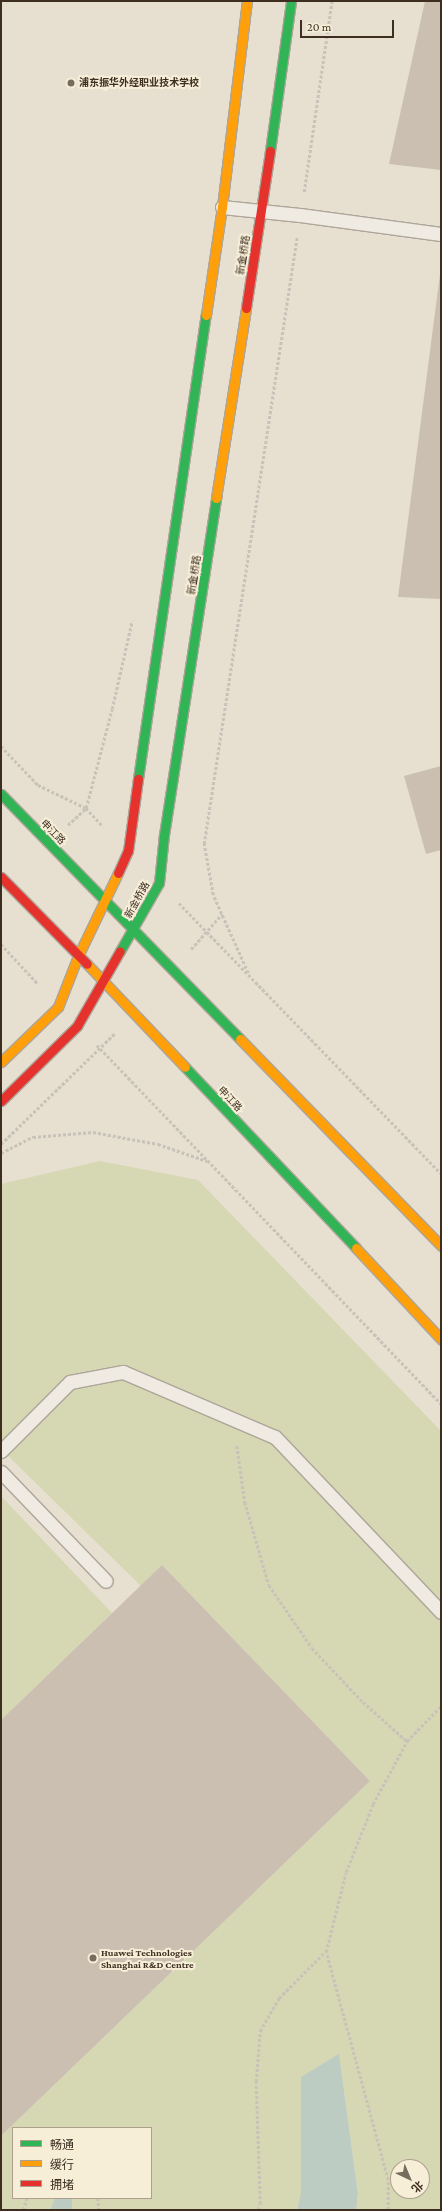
<!DOCTYPE html>
<meta charset="utf-8">
<style>
body{margin:0}
#map{position:relative;width:442px;height:2211px;overflow:hidden;background:#e7e0d1;font-family:"Crimson Pro","Noto Sans SC",serif}
div>[style]{position:absolute}
.green>*{inset:0;background:#d6d7b3}
.water>*{inset:0;background:#bcccc2}
.building>*{inset:0;background:#cbbfb2}
.path>*{height:2.5px;margin-top:-1.25px;transform-origin:0;background:repeating-linear-gradient(90deg,#c8c2b9 0 3px,transparent 0 5px)}
.roads{filter:drop-shadow(1px 0 #ada599) drop-shadow(-1px 0 #ada599) drop-shadow(0 1px #ada599) drop-shadow(0 -1px #ada599)}
.lane>*{height:13px;margin:-6.5px;padding:0 6.5px;transform-origin:6.5px;border-radius:6.5px;background:#efebe3}
.fast>*{height:9px;margin:-4.5px;padding:0 4.5px;transform-origin:4.5px;border-radius:4.5px;background:#30b455}
.slow>*{height:9px;margin:-4.5px;padding:0 4.5px;transform-origin:4.5px;border-radius:4.5px;background:#ff9f0a}
.jam>*{height:9px;margin:-4.5px;padding:0 4.5px;transform-origin:4.5px;border-radius:4.5px;background:#e5322d}
.dots>*{width:11px;height:11px;translate:-50% -50%;box-sizing:border-box;border:2px solid #f7eed8;border-radius:50%}
span{translate:-50% -50%;white-space:nowrap;text-align:center;line-height:1.15;-webkit-text-stroke:4px #f7eed8;paint-order:stroke}
.poi-label{font-size:10px;color:#3d2e20;font-weight:700}
.left{translate:0 -50%;text-align:left}
.street-label{font-size:10px;color:#3d2e20}
.frame{position:absolute;inset:0;border:2px solid #3d2e20;pointer-events:none}
.legend{position:absolute;left:12px;top:2127px;width:140px;height:72px;box-sizing:border-box;background:#f7eed8;border:1px solid #ada18e;margin:0;padding:5px 7px;list-style:none;font-size:12px;color:#3d2e20}
.legend li{display:flex;align-items:center;gap:8px;height:20px}
.legend b{width:20px;border:1px solid #ada18e}
.north{position:absolute;left:390px;top:2159px;width:40px;height:40px;box-sizing:border-box;background:#f7eed8;border:1px solid #ada18e;border-radius:50%;rotate:136deg;font-size:11px;font-weight:700;line-height:16px;text-align:center;color:#3d2e20}
.north::after{content:'';display:block;margin:auto;width:14px;height:18px;background:#786c5e;clip-path:polygon(50% 0,100% 100%,50% 72%,0 100%)}
.scale{position:absolute;left:300px;top:20px;width:94px;height:18px;box-sizing:border-box;border:2px solid #3d2e20;border-top:0;padding-left:5px;font-size:12px;line-height:14px;white-space:nowrap;color:#3d2e20;-webkit-text-stroke:3px #f7eed8;paint-order:stroke}
</style>
<div id="map">
<div class="green">
<div style="clip-path:polygon(evenodd,100px 1161px,198px 1180px,441px 1431px,441px 2210px,356px 2210px,358px 2194px,339px 2054px,297px 2210px,72px 2210px,72px 2198px,151px 2198px,151px 2128px,13px 2128px,13px 2198px,55px 2198px,50px 2210px,1px 2210px,1px 2136px,370px 1781px,162px 1565px,141px 1586px,1px 1449px,1px 1184px,100px 1161px,398px 2167px,422px 2167px,422px 2191px,398px 2191px,398px 2167px)"></div>
<div style="clip-path:polygon(1px 1496px,112px 1613px,1px 1720px)"></div>
</div>
<div class="water">
<div style="clip-path:polygon(339px 2054px,358px 2194px,356px 2210px,297px 2210px,301px 2193px,301px 2077px)"></div>
<div style="clip-path:polygon(55px 2198px,72px 2198px,72px 2210px,50px 2210px)"></div>
</div>
<div class="building">
<div style="clip-path:polygon(425px 1px,441px 1px,441px 170px,389px 164px)"></div>
<div style="clip-path:polygon(440px 274px,441px 599px,398px 597px)"></div>
<div style="clip-path:polygon(441px 766px,441px 850px,426px 854px,404px 776px)"></div>
<div style="clip-path:polygon(162px 1565px,370px 1781px,1px 2136px,1px 1720px)"></div>
</div>
<div class="path">
<div style="left:304px;top:192px;width:193px;rotate:-81.7deg"></div>
<div style="left:1px;top:746px;width:54px;rotate:46.5deg"></div>
<div style="left:38px;top:785px;width:53px;rotate:25.6deg"></div>
<div style="left:86px;top:808px;width:25px;rotate:47deg"></div>
<div style="left:68px;top:825px;width:25px;rotate:-43deg"></div>
<div style="left:86px;top:808px;width:102px;rotate:-75.3deg"></div>
<div style="left:112px;top:709px;width:90px;rotate:-77.2deg"></div>
<div style="left:179px;top:903px;width:376px;rotate:45.9deg"></div>
<div style="left:1px;top:944px;width:54px;rotate:47.2deg"></div>
<div style="left:191px;top:949px;width:47px;rotate:-48.5deg"></div>
<div style="left:248px;top:973px;width:85px;rotate:-114.2deg"></div>
<div style="left:213px;top:895px;width:52px;rotate:-100deg"></div>
<div style="left:204px;top:844px;width:614px;rotate:-81.29deg"></div>
<div style="left:97px;top:1045px;width:497px;rotate:46.2deg"></div>
<div style="left:1px;top:1144px;width:159px;rotate:-44.2deg"></div>
<div style="left:1px;top:1153px;width:36px;rotate:-27deg"></div>
<div style="left:33px;top:1137px;width:60px;rotate:-4.8deg"></div>
<div style="left:93px;top:1132px;width:66px;rotate:10.5deg"></div>
<div style="left:158px;top:1144px;width:52px;rotate:19.1deg"></div>
<div style="left:237px;top:1446px;width:57px;rotate:81.9deg"></div>
<div style="left:245px;top:1502px;width:86px;rotate:73.9deg"></div>
<div style="left:269px;top:1585px;width:76px;rotate:55.7deg"></div>
<div style="left:312px;top:1648px;width:74px;rotate:46.6deg"></div>
<div style="left:363px;top:1702px;width:59px;rotate:41.6deg"></div>
<div style="left:98px;top:2198px;width:12px;rotate:85deg"></div>
<div style="left:23px;top:2210px;width:13px;rotate:-72deg"></div>
<div style="left:258px;top:2210px;width:6px;rotate:-72deg"></div>
<div style="left:260px;top:2204px;width:122px;rotate:-91.9deg"></div>
<div style="left:256px;top:2082px;width:51px;rotate:-85.5deg"></div>
<div style="left:260px;top:2031px;width:38px;rotate:-60deg"></div>
<div style="left:279px;top:1998px;width:65px;rotate:-45deg"></div>
<div style="left:388px;top:2210px;width:30px;rotate:-90deg"></div>
<div style="left:388px;top:2180px;width:236px;rotate:-105.2deg"></div>
<div style="left:326px;top:1952px;width:82px;rotate:-76deg"></div>
<div style="left:346px;top:1872px;width:73px;rotate:-68.3deg"></div>
<div style="left:373px;top:1804px;width:72px;rotate:-61.6deg"></div>
<div style="left:407px;top:1741px;width:49px;rotate:-45.8deg"></div>
</div>
<div class="roads">
<div class="lane">
<div style="left:222px;top:207px;width:78px;rotate:5.9deg"></div>
<div style="left:300px;top:215px;width:142px;rotate:7.7deg"></div>
<div style="left:1px;top:1451px;width:98px;rotate:-45deg"></div>
<div style="left:70px;top:1382px;width:54px;rotate:-10.7deg"></div>
<div style="left:123px;top:1372px;width:165px;rotate:23.2deg"></div>
<div style="left:275px;top:1437px;width:241px;rotate:46.5deg"></div>
<div style="left:1px;top:1472px;width:151px;rotate:46.1deg"></div>
</div>
<div class="fast">
<div style="left:270px;top:151px;width:151px;rotate:-82deg"></div>
<div style="left:138px;top:779px;width:469px;rotate:-81.7deg"></div>
<div style="left:1px;top:794px;width:342px;rotate:45.7deg"></div>
<div style="left:120px;top:951px;width:78px;rotate:-60.2deg"></div>
<div style="left:159px;top:883px;width:48px;rotate:-84.1deg"></div>
<div style="left:164px;top:835px;width:341px;rotate:-81.2deg"></div>
<div style="left:185px;top:1067px;width:249px;rotate:46.6deg"></div>
</div>
<div class="slow">
<div style="left:206px;top:315px;width:109px;rotate:-81.6deg"></div>
<div style="left:222px;top:207px;width:208px;rotate:-83.1deg"></div>
<div style="left:216px;top:498px;width:192px;rotate:-81deg"></div>
<div style="left:87px;top:964px;width:142px;rotate:46.4deg"></div>
<div style="left:240px;top:1039px;width:289px;rotate:45.8deg"></div>
<div style="left:1px;top:1062px;width:79px;rotate:-44deg"></div>
<div style="left:58px;top:1007px;width:55px;rotate:-68.6deg"></div>
<div style="left:78px;top:956px;width:92px;rotate:-64.3deg"></div>
<div style="left:356px;top:1248px;width:125px;rotate:47deg"></div>
</div>
<div class="jam">
<div style="left:246px;top:308px;width:159px;rotate:-81.3deg"></div>
<div style="left:118px;top:873px;width:24px;rotate:-66deg"></div>
<div style="left:128px;top:851px;width:73px;rotate:-82.1deg"></div>
<div style="left:1px;top:877px;width:122px;rotate:45.3deg"></div>
<div style="left:1px;top:1101px;width:107px;rotate:-44.6deg"></div>
<div style="left:77px;top:1026px;width:86px;rotate:-60.2deg"></div>
</div>
</div>
<div class="dots">
<div style="left:71px;top:83px;background:#786c5e"></div>
<div style="left:93px;top:1958px;background:#786c5e"></div>
</div>
<div class="poi-label">
<span class="left" style="left:79px;top:83px">浦东振华外经职业技术学校</span>
<span class="left" style="left:101px;top:1958px">Huawei Technologies<br>Shanghai R&amp;D Centre</span>
</div>
<div class="street-label">
<span style="left:243px;top:255px;rotate:-81deg">新金桥路</span>
<span style="left:194px;top:575px;rotate:-81deg">新金桥路</span>
<span style="left:53px;top:832px;rotate:46deg">申江路</span>
<span style="left:137px;top:900px;rotate:-61deg">新金桥路</span>
<span style="left:230px;top:1099px;rotate:47deg">申江路</span>
</div>
<div class="frame"></div>
<ul class="legend">
<li><b style="height:5px;background:#30b455"></b>畅通</li>
<li><b style="height:5px;background:#ff9f0a"></b>缓行</li>
<li><b style="height:5px;background:#e5322d"></b>拥堵</li>
</ul>
<div class="north">北</div>
<div class="scale">20 m</div>
</div>
